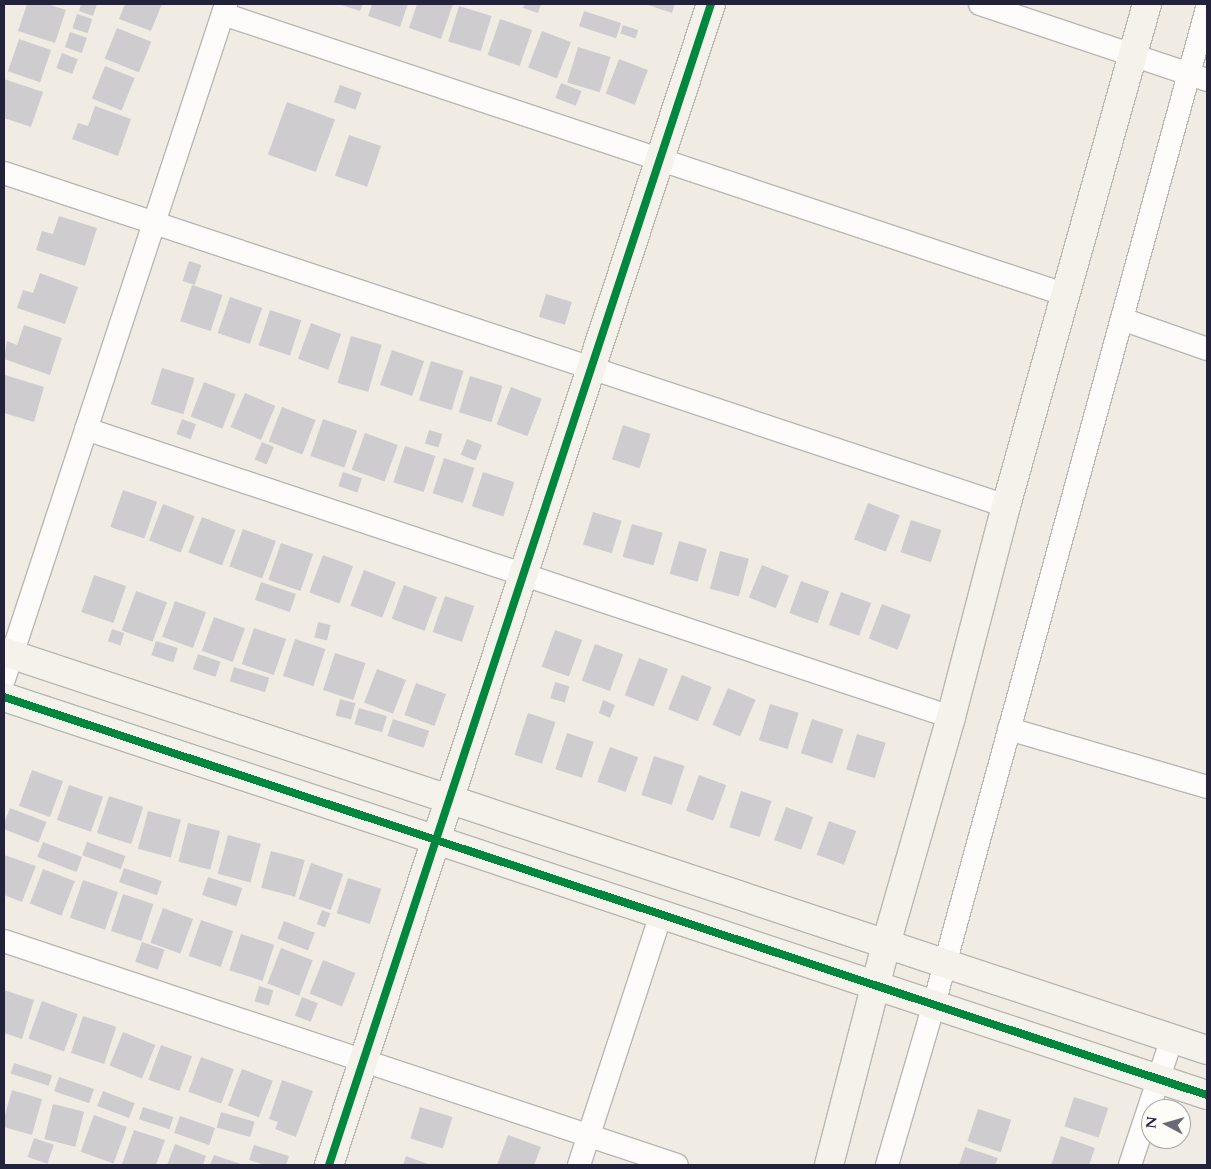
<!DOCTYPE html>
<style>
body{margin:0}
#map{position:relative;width:1211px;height:1169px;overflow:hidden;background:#f1ece3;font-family:Cardo,serif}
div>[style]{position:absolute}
.building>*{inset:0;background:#cfccd0;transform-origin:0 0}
.roads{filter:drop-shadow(1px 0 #b9b6b3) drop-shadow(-1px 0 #b9b6b3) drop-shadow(0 1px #b9b6b3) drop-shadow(0 -1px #b9b6b3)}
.street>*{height:22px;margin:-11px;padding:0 11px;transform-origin:11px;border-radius:11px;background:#fdfcfb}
.secondary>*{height:28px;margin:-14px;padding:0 14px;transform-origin:14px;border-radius:14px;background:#f5f2ec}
.cycleway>*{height:8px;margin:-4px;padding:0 4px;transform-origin:4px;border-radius:4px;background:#00873e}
span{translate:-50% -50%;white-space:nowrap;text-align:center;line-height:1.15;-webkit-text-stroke:4px #fdfcf7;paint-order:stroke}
.frame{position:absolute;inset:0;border:5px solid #22223b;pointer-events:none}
.north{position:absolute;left:1141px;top:1099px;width:50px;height:50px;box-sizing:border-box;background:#fdfcf7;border:1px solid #a5a5ac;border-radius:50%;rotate:276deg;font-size:14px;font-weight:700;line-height:20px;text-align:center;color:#22223b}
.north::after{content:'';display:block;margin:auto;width:18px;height:22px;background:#6a6976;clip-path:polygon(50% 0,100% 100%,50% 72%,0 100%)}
</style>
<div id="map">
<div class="building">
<div style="clip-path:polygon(27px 4px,47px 4px,66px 10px,55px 43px,18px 31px)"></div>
<div style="clip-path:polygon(81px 4px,97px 4px,93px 16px,79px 11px)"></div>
<div style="clip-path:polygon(125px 4px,162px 4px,151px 31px,119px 19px)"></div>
<div style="clip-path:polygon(338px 4px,363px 4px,360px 11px)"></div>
<div style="clip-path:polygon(372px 4px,408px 4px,400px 27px,368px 16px)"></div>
<div style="clip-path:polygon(417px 4px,453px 4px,441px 39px,409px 28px)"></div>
<div style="clip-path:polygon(525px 4px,541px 4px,538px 13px,523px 8px)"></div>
<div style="clip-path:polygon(645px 4px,675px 4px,672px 13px)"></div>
<div style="left:459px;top:6px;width:34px;height:37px;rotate:17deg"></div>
<div style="left:584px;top:11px;width:39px;height:16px;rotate:18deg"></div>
<div style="left:77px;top:14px;width:16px;height:15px;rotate:18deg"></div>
<div style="left:500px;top:19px;width:34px;height:38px;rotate:19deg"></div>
<div style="left:623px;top:25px;width:16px;height:9px;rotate:18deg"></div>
<div style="left:117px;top:28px;width:37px;height:33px;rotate:22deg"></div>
<div style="left:542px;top:31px;width:31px;height:39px;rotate:21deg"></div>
<div style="left:70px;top:32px;width:18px;height:16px;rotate:19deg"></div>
<div style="left:19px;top:39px;width:34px;height:34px;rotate:19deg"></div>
<div style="left:578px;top:47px;width:34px;height:37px;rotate:17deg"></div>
<div style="left:62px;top:53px;width:17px;height:16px;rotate:21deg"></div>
<div style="left:619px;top:59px;width:31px;height:37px;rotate:21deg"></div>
<div style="left:105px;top:66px;width:32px;height:35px;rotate:22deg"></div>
<div style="clip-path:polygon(4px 79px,43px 92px,31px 127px,4px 118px)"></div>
<div style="left:561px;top:83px;width:22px;height:16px;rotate:21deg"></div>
<div style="left:340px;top:85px;width:23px;height:18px;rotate:20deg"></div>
<div style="left:287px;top:102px;width:51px;height:56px;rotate:20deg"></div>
<div style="clip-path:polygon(95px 106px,131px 119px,118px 156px,72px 139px,78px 123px,88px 126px)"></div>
<div style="left:349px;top:135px;width:34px;height:43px;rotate:19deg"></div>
<div style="clip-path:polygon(59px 216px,97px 228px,85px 266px,36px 250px,42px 231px,53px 234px)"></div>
<div style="left:189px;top:261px;width:13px;height:21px;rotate:18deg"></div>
<div style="clip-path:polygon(40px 273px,78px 287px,65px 324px,17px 308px,23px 290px,33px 293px)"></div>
<div style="left:192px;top:285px;width:32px;height:38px;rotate:18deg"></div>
<div style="left:546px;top:294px;width:27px;height:24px;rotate:17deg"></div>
<div style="left:230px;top:297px;width:34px;height:38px;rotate:19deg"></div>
<div style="left:270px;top:310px;width:33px;height:37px;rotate:18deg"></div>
<div style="left:311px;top:323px;width:32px;height:38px;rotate:20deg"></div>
<div style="clip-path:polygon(24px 325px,62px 338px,50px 375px,4px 359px,7px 341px,17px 345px)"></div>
<div style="left:351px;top:336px;width:32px;height:49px;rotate:16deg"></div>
<div style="left:392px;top:350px;width:34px;height:37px;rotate:19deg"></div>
<div style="left:431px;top:361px;width:34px;height:41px;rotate:17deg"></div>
<div style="left:162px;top:368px;width:34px;height:38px;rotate:17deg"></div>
<div style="clip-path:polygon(5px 375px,44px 387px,34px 422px,4px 413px)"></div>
<div style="left:470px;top:376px;width:34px;height:38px;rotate:17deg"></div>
<div style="left:204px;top:382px;width:34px;height:37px;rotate:21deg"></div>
<div style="left:511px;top:387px;width:33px;height:40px;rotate:21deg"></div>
<div style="left:245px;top:393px;width:33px;height:37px;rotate:23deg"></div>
<div style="left:282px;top:407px;width:36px;height:37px;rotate:21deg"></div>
<div style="left:182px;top:419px;width:15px;height:16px;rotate:20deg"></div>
<div style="left:323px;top:419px;width:36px;height:39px;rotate:19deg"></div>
<div style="left:623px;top:425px;width:29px;height:36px;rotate:18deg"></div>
<div style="left:429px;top:430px;width:14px;height:14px;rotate:17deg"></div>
<div style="left:365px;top:433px;width:35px;height:39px;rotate:20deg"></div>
<div style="left:467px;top:439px;width:16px;height:17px;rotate:22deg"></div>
<div style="left:262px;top:442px;width:13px;height:19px;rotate:23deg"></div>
<div style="left:405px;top:446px;width:32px;height:38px;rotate:18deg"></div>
<div style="left:444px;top:458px;width:32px;height:37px;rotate:18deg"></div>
<div style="left:343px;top:472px;width:20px;height:15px;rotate:18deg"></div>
<div style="left:483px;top:472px;width:33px;height:36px;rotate:18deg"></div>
<div style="left:123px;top:490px;width:36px;height:39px;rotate:19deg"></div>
<div style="left:868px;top:503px;width:34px;height:39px;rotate:21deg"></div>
<div style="left:163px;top:504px;width:34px;height:39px;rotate:21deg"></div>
<div style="left:593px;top:512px;width:30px;height:34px;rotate:17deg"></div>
<div style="left:202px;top:517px;width:36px;height:38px;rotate:21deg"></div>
<div style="left:911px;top:520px;width:32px;height:34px;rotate:18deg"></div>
<div style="left:632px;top:524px;width:32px;height:34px;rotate:16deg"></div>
<div style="left:243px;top:529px;width:35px;height:40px;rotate:20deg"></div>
<div style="left:679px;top:541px;width:29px;height:34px;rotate:16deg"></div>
<div style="left:281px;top:543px;width:34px;height:39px;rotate:19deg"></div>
<div style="left:720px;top:551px;width:30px;height:39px;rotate:15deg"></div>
<div style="left:323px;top:555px;width:32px;height:40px;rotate:20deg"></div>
<div style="left:762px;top:565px;width:29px;height:35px;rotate:22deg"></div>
<div style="left:364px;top:570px;width:34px;height:38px;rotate:21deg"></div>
<div style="left:94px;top:575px;width:34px;height:39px;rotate:19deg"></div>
<div style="left:801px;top:581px;width:30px;height:34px;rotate:20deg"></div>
<div style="left:261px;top:582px;width:37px;height:19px;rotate:19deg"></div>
<div style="left:404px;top:585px;width:35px;height:36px;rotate:20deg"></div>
<div style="left:136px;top:591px;width:33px;height:42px;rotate:20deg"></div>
<div style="left:841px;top:592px;width:32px;height:35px;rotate:20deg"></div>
<div style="left:445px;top:596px;width:31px;height:38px;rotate:19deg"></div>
<div style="left:175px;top:601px;width:33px;height:38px;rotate:20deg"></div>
<div style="left:882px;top:604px;width:31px;height:37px;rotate:21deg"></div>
<div style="left:214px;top:617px;width:33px;height:36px;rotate:20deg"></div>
<div style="left:318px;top:622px;width:13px;height:16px;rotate:13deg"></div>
<div style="left:254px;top:628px;width:34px;height:38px;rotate:19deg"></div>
<div style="left:112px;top:629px;width:13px;height:13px;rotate:18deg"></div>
<div style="left:555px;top:630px;width:29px;height:39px;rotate:20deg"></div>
<div style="left:295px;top:639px;width:32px;height:39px;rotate:18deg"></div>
<div style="left:156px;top:641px;width:23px;height:15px;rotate:18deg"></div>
<div style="left:595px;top:644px;width:30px;height:39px;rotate:20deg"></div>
<div style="left:335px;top:653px;width:32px;height:39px;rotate:18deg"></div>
<div style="left:198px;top:654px;width:24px;height:16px;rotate:19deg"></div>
<div style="left:639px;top:658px;width:31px;height:40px;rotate:21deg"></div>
<div style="left:234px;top:667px;width:37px;height:15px;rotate:17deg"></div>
<div style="left:377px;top:669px;width:31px;height:36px;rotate:21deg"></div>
<div style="left:682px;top:675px;width:32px;height:37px;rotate:22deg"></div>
<div style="left:555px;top:682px;width:15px;height:17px;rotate:16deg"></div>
<div style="left:416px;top:683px;width:32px;height:34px;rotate:20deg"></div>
<div style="left:728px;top:688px;width:30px;height:40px;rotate:23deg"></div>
<div style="left:340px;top:699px;width:16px;height:17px;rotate:15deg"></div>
<div style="clip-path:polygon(603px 700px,615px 705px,610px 718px,599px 713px)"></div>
<div style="left:770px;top:704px;width:30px;height:38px;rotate:17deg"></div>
<div style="left:359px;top:708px;width:29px;height:17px;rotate:16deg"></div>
<div style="left:528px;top:713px;width:29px;height:44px;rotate:18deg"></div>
<div style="left:393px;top:719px;width:38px;height:18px;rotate:18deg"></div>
<div style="left:812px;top:719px;width:33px;height:36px;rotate:18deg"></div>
<div style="left:567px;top:733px;width:28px;height:38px;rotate:18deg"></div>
<div style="left:857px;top:734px;width:30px;height:37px;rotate:17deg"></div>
<div style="left:610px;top:747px;width:30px;height:37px;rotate:20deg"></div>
<div style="left:654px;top:756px;width:32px;height:41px;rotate:18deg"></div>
<div style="left:32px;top:770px;width:33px;height:38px;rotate:20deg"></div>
<div style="left:699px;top:775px;width:29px;height:38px;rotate:20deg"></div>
<div style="left:69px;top:785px;width:36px;height:37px;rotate:19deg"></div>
<div style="left:741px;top:791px;width:32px;height:38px;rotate:18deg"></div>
<div style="left:109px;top:796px;width:36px;height:39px;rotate:18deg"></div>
<div style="left:786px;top:807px;width:29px;height:35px;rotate:20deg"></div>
<div style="left:10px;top:808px;width:39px;height:22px;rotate:21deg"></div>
<div style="left:148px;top:811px;width:34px;height:39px;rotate:15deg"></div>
<div style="left:829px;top:821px;width:29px;height:36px;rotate:20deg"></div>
<div style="left:188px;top:823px;width:33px;height:40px;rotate:14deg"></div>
<div style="left:228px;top:835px;width:34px;height:40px;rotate:15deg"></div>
<div style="left:43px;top:842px;width:42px;height:16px;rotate:21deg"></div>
<div style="left:87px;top:842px;width:41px;height:14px;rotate:20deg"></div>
<div style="left:271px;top:851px;width:35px;height:38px;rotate:15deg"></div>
<div style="clip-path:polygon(4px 855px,36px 866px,22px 902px,4px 895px)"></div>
<div style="left:311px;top:863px;width:34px;height:38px;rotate:19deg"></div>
<div style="left:124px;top:868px;width:40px;height:15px;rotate:19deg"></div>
<div style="left:43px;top:869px;width:34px;height:37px;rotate:21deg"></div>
<div style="left:208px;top:877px;width:36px;height:19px;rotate:18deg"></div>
<div style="left:348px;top:878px;width:35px;height:37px;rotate:18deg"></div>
<div style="left:83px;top:880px;width:37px;height:40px;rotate:19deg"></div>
<div style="left:123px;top:894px;width:32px;height:39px;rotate:18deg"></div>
<div style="left:163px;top:908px;width:32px;height:37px;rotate:20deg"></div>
<div style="left:322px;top:910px;width:9px;height:15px;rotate:21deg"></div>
<div style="left:201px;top:920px;width:34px;height:38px;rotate:19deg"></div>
<div style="left:284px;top:921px;width:33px;height:19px;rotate:21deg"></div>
<div style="left:241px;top:934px;width:35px;height:38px;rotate:18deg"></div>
<div style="left:142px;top:942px;width:24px;height:21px;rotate:19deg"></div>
<div style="left:281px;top:948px;width:34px;height:38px;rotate:21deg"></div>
<div style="left:323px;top:960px;width:35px;height:36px;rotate:22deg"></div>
<div style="left:259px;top:986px;width:15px;height:16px;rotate:16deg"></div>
<div style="clip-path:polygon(4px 990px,34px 1000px,22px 1039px,4px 1033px)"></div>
<div style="left:302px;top:997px;width:17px;height:20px;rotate:21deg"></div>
<div style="left:42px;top:1001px;width:38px;height:40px;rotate:20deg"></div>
<div style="left:83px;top:1016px;width:35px;height:39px;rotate:18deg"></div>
<div style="left:123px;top:1032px;width:35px;height:36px;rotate:22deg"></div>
<div style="left:161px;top:1045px;width:33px;height:37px;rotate:20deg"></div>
<div style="left:201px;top:1057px;width:35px;height:37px;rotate:20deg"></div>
<div style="left:14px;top:1063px;width:40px;height:11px;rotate:18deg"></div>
<div style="left:242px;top:1069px;width:33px;height:39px;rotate:21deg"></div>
<div style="left:59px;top:1077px;width:37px;height:15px;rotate:19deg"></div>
<div style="clip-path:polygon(282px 1080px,313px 1091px,296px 1137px,275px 1129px,278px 1122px,269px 1119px)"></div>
<div style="clip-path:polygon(12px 1090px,42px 1099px,32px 1135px,4px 1127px,4px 1118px)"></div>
<div style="left:103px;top:1091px;width:34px;height:16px;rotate:21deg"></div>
<div style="left:1074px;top:1097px;width:36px;height:31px;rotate:18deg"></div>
<div style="left:53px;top:1104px;width:32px;height:36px;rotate:14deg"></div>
<div style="left:143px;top:1107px;width:32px;height:13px;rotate:18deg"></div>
<div style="left:420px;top:1107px;width:34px;height:33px;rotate:17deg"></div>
<div style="left:978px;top:1109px;width:35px;height:34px;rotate:18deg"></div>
<div style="left:221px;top:1112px;width:35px;height:16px;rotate:16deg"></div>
<div style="left:94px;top:1115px;width:35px;height:39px;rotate:20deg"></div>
<div style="left:180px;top:1116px;width:37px;height:18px;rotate:19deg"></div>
<div style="clip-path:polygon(134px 1130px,165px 1140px,156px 1165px,122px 1164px)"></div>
<div style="clip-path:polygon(508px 1135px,541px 1147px,534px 1165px,497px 1165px)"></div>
<div style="clip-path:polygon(1061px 1136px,1095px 1148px,1089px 1165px,1051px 1165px)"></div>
<div style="left:34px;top:1138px;width:21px;height:20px;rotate:19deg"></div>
<div style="clip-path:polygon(175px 1144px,206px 1156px,203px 1165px,167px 1165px)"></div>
<div style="clip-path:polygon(254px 1145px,289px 1156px,286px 1165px,265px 1165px,249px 1160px)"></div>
<div style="clip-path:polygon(965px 1147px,998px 1158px,995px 1165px,959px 1165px)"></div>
<div style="clip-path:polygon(214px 1155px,244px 1165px,210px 1165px)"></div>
<div style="clip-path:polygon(406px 1156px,431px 1165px,403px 1165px)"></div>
</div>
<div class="roads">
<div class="street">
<div style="left:980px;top:4px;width:239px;rotate:18.5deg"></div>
<div style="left:223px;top:14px;width:889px;rotate:18.43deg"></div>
<div style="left:4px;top:173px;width:1056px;rotate:18.38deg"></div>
<div style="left:1122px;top:319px;width:90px;rotate:19.4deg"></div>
<div style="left:86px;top:429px;width:912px;rotate:18.42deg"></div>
<div style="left:4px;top:679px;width:711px;rotate:-71.79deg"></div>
<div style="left:1009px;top:729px;width:206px;rotate:16.3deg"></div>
<div style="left:4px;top:941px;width:709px;rotate:18.41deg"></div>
<div style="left:579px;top:1165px;width:264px;rotate:-71.9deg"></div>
<div style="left:887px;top:1165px;width:168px;rotate:-73.7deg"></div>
<div style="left:934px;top:1004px;width:1033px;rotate:-74.67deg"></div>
<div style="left:1130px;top:1165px;width:134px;rotate:-71.7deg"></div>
</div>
<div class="secondary">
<div style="left:4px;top:652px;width:1267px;rotate:18.31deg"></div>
<div style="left:4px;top:697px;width:1267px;rotate:18.31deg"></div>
<div style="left:329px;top:1165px;width:1222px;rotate:-71.79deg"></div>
<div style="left:829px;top:1165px;width:228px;rotate:-75.5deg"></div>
<div style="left:886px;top:944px;width:236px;rotate:-74deg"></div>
<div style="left:951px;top:717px;width:218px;rotate:-75.4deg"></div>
<div style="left:1006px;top:506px;width:521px;rotate:-74.31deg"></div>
</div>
</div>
<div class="cycleway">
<div style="left:4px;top:697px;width:1267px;rotate:18.31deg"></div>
<div style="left:329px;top:1165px;width:1222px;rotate:-71.79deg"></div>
</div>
<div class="frame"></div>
<div class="north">N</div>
</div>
